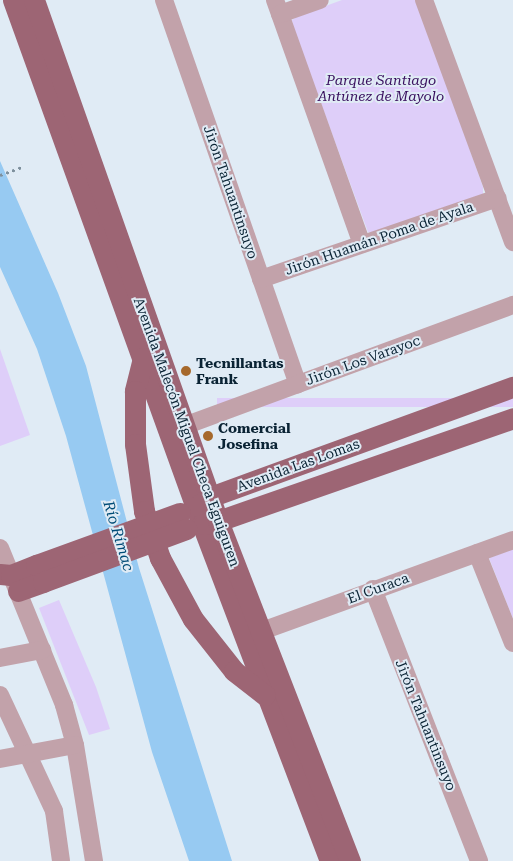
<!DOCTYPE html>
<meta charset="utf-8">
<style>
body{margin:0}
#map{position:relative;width:513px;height:861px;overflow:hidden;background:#e0ebf5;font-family:"Roboto Serif",serif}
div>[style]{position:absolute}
.green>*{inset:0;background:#decef9;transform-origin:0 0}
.water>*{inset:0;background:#97caf2}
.path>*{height:2.5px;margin-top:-1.25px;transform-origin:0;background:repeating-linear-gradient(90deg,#7e909d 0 2.5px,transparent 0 6.5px)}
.minor>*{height:18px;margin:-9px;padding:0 9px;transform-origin:9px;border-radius:9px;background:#c2a2aa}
.major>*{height:21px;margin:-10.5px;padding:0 10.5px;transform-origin:10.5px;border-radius:10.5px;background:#9d6574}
.major-bridge>*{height:21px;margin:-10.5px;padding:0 10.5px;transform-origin:10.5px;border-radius:10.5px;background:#9d6574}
.dots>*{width:14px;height:14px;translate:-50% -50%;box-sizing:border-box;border:2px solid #e0ebf5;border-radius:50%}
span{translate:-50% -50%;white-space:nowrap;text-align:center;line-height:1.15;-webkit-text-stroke:4px #e0ebf5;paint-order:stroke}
.park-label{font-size:14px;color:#380f5e;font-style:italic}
.street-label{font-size:14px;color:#0a2334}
.poi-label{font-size:14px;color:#0a2334;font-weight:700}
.left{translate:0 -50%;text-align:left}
.water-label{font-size:15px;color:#004c77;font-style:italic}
</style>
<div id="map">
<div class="green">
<div style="clip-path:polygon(342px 0,417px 0,483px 187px,483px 194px,375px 233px,368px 232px,293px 27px,292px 20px,298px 16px)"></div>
<div style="clip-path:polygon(0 349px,30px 435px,0 446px)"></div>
<div style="left:513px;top:398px;width:9px;height:296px;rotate:90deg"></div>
<div style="clip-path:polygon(513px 549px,513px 619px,489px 558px)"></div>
<div style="clip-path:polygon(59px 600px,96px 687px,110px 729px,89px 735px,39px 608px)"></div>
</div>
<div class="water">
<div style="clip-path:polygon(0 161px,58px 293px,86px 366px,139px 568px,232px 861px,189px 861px,152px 752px,66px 436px,37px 349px,0 267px)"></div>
</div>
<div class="path">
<div style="left:0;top:175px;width:23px;rotate:-20deg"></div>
</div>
<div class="minor">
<div style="left:164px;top:0;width:407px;rotate:70.8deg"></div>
<div style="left:275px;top:0;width:259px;rotate:70.4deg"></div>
<div style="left:424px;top:0;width:258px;rotate:69.8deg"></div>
<div style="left:280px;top:14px;width:42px;rotate:-19.3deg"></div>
<div style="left:261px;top:279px;width:250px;rotate:-18.9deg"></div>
<div style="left:184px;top:426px;width:351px;rotate:-20.2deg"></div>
<div style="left:0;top:548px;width:170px;rotate:67.8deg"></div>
<div style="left:64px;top:705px;width:41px;rotate:74.6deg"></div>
<div style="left:75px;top:745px;width:118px;rotate:80.7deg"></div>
<div style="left:477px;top:553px;width:97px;rotate:68.2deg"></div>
<div style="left:373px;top:589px;width:292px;rotate:68.7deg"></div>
<div style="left:248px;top:636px;width:282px;rotate:-19.9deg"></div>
<div style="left:0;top:658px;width:43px;rotate:-10.8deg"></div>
<div style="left:0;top:695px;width:128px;rotate:65deg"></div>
<div style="left:54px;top:811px;width:50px;rotate:82deg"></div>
<div style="left:0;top:759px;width:76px;rotate:-10.6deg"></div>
</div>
<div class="major">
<div style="left:13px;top:0;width:557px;rotate:70.17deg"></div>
<div style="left:202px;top:524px;width:360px;rotate:69.2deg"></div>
<div style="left:34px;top:0;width:553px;rotate:70.55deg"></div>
<div style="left:218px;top:521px;width:365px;rotate:68.8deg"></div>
<div style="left:143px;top:358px;width:34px;rotate:104deg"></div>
<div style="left:135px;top:391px;width:53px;rotate:90deg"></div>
<div style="left:135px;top:444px;width:68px;rotate:82.3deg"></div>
<div style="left:144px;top:511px;width:50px;rotate:71.2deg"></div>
<div style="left:160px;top:558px;width:69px;rotate:61.6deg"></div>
<div style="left:193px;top:619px;width:66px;rotate:51.7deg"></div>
<div style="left:234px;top:671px;width:39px;rotate:38deg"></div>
<div style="left:198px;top:506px;width:15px;rotate:-37deg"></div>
<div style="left:210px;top:497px;width:322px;rotate:-20deg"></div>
<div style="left:204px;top:524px;width:14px;rotate:-12deg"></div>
<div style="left:218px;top:521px;width:312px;rotate:-19.2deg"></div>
<div style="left:0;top:574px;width:11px;rotate:5deg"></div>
<div style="left:11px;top:575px;width:27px;rotate:-22deg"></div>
<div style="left:18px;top:591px;width:27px;rotate:-20deg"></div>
</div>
<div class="major-bridge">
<div style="left:36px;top:565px;width:153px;rotate:-19.9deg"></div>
<div style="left:43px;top:582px;width:153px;rotate:-20.3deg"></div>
</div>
<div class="dots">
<div style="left:186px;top:371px;background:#a6692c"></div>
<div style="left:208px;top:436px;background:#a6692c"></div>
</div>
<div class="park-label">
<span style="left:381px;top:88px">Parque Santiago<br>Antúnez de Mayolo</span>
</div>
<div class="street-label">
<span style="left:231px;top:192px;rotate:71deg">Jirón Tahuantinsuyo</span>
<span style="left:379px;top:238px;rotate:-19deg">Jirón Huamán Poma de Ayala</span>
<span style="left:363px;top:360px;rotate:-20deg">Jirón Los Varayoc</span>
<span style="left:187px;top:432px;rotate:70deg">Avenida Malecón Miguel Checa Eguiguren</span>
<span style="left:298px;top:465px;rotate:-20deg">Avenida Las Lomas</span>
<span style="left:378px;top:588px;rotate:-20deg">El Curaca</span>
<span style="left:426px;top:725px;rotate:68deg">Jirón Tahuantinsuyo</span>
</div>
<div class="poi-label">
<span class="left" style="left:196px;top:371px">Tecnillantas<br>Frank</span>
<span class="left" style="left:218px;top:436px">Comercial<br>Josefina</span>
</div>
<div class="water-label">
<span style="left:118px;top:536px;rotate:73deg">Río Rímac</span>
</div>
</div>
